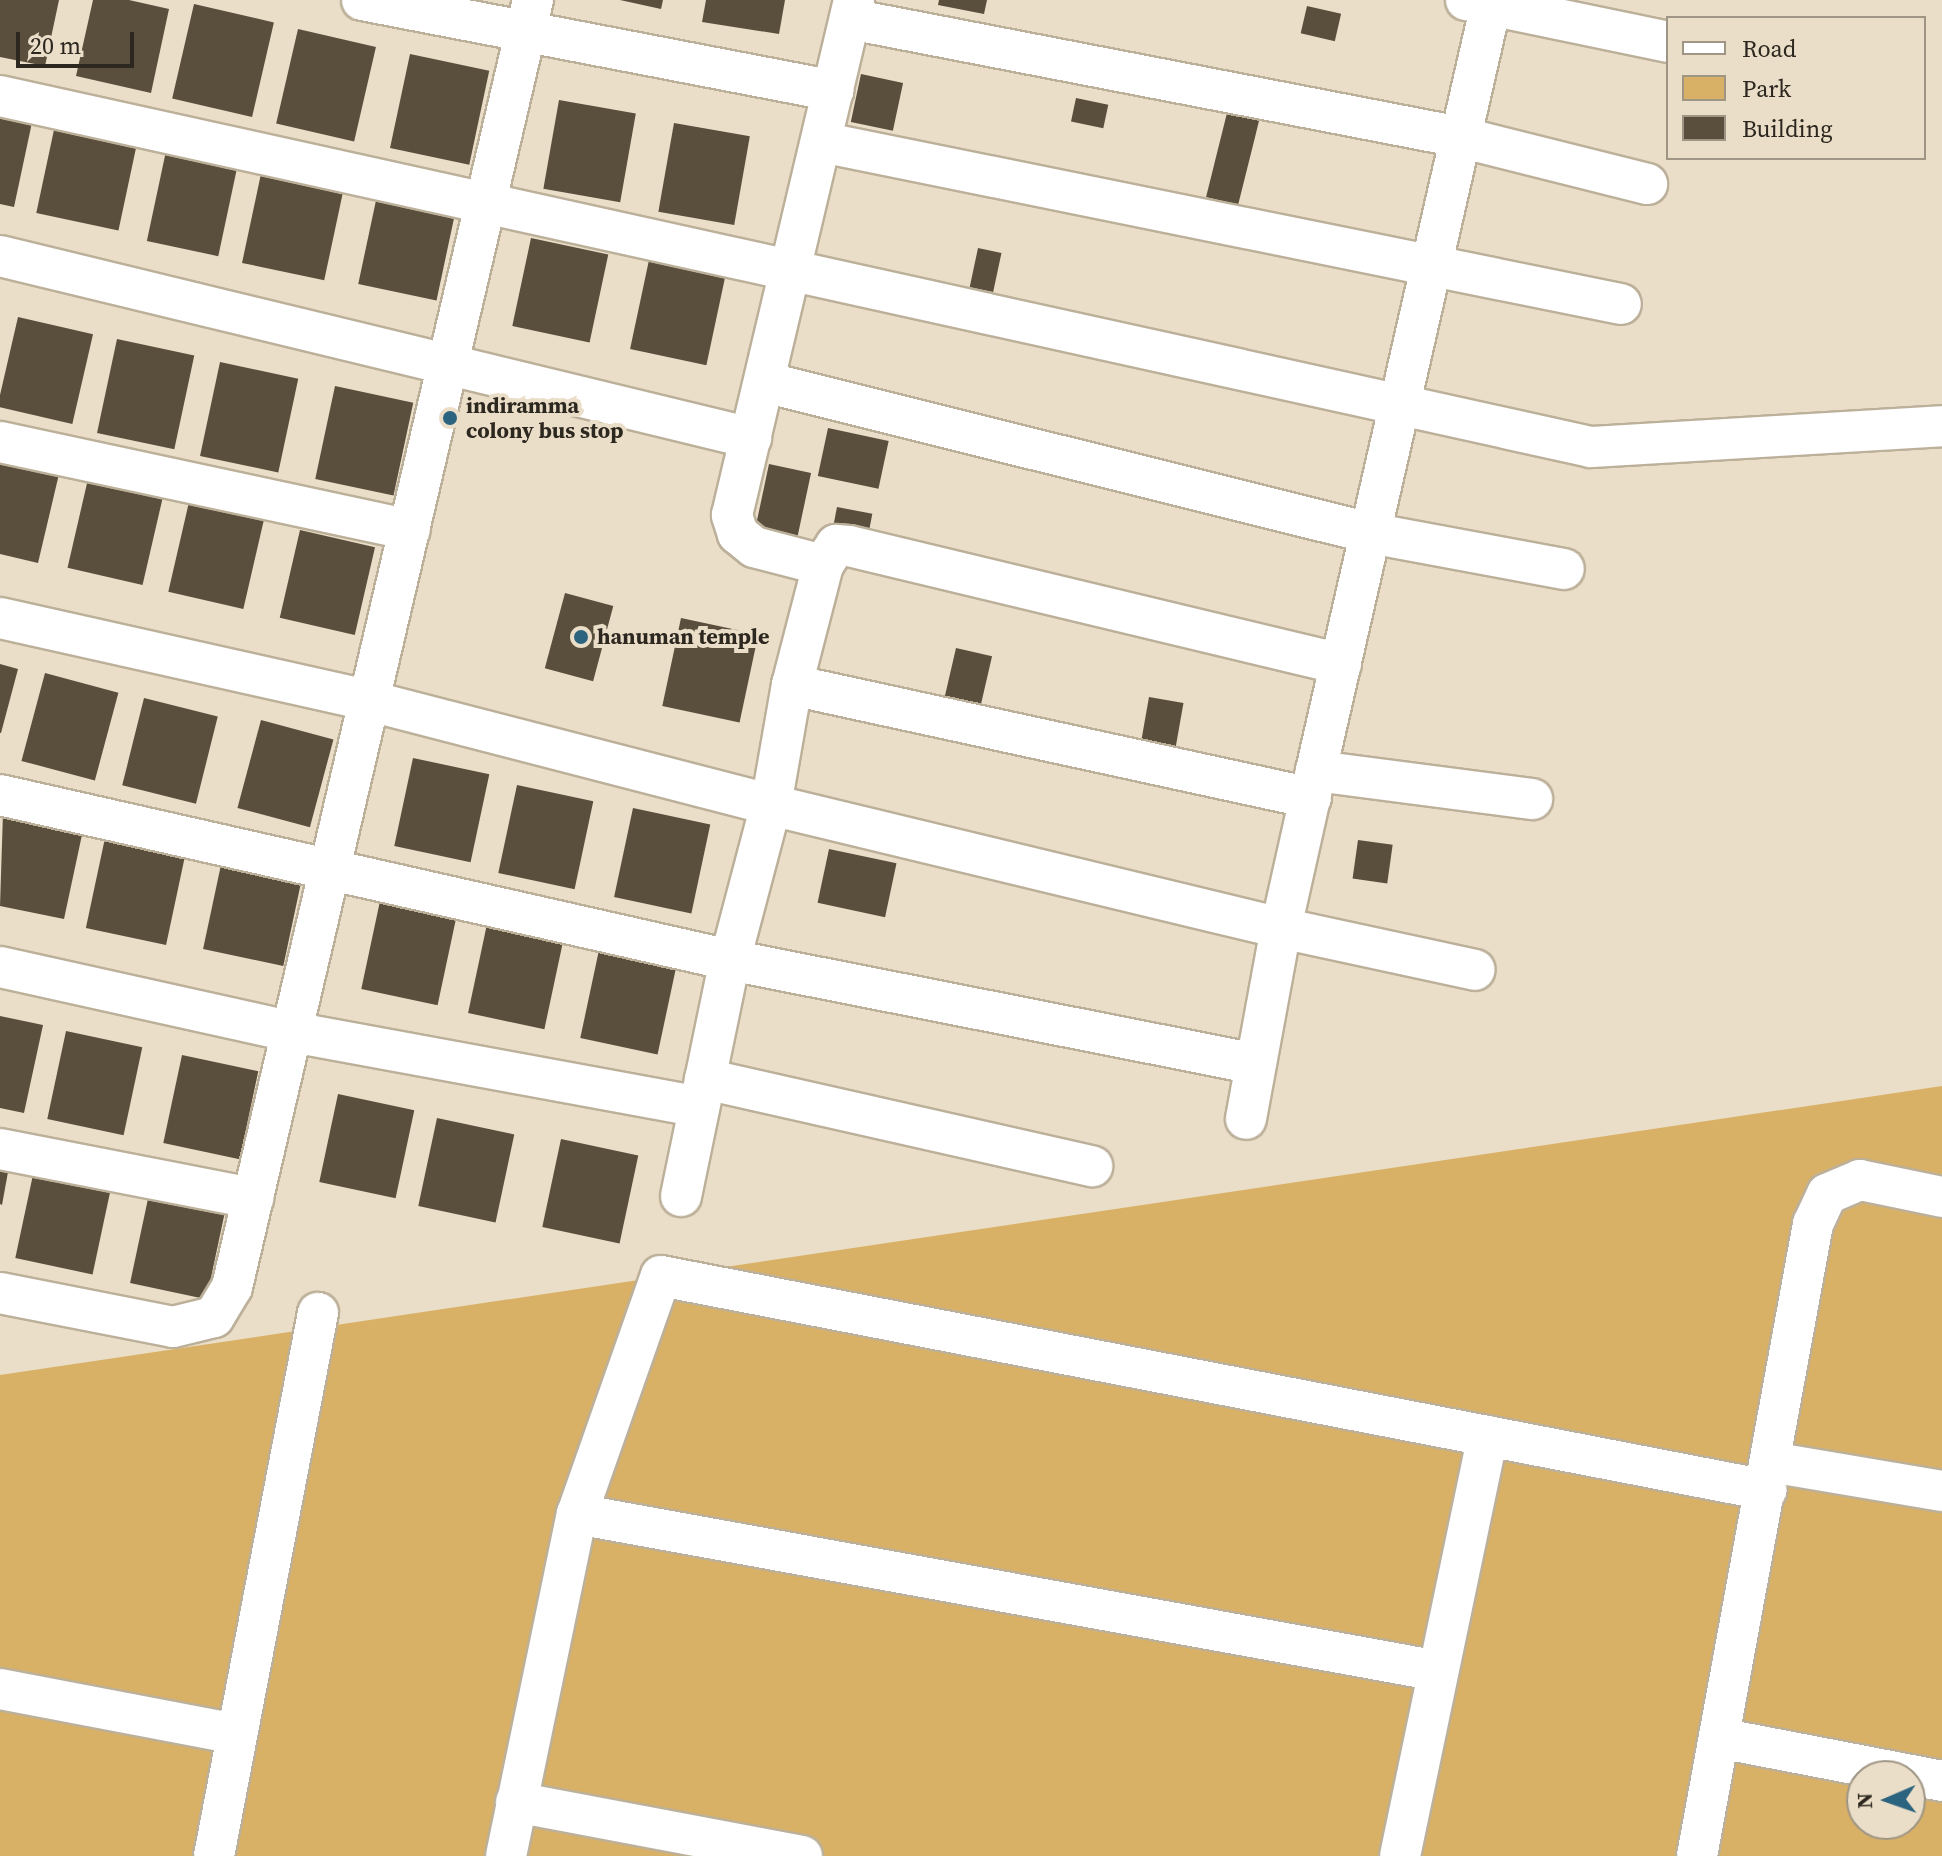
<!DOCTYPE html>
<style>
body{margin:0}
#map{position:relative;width:1942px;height:1856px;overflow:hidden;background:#ebdec8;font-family:"Source Serif 4",serif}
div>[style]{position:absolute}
.green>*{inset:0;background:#d8b166}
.building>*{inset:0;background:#594f3c;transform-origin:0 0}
.roads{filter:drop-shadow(2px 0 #bcb09a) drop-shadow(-2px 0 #bcb09a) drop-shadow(0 2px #bcb09a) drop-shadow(0 -2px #bcb09a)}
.minor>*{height:40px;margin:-20px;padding:0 20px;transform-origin:20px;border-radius:20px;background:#fff}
.dots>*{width:22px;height:22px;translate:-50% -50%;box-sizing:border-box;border:4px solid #ebdec8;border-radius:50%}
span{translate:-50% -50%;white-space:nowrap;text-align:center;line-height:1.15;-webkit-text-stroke:8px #ebdec8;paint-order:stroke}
.poi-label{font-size:22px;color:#2c271f;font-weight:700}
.left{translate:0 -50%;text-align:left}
.legend{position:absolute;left:1666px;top:16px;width:260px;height:144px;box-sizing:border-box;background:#ebdec8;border:2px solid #9f9584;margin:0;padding:10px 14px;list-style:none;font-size:24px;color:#2c271f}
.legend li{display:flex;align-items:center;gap:16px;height:40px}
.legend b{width:40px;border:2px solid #9f9584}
.north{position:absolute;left:1846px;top:1760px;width:80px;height:80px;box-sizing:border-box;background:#ebdec8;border:2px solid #9f9584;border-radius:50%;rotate:268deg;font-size:22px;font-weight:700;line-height:32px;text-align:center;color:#2c271f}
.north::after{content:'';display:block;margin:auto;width:28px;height:36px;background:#2c637e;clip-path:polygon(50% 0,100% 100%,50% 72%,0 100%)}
.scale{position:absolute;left:16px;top:32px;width:118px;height:36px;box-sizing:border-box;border:4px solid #2c271f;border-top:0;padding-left:10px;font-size:24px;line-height:28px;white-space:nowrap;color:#2c271f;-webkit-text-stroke:6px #ebdec8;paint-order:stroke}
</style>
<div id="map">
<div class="green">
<div style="clip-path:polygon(evenodd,1942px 1086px,1942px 1856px,0 1856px,0 1375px,1942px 1086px,1862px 1776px,1910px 1776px,1910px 1824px,1862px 1824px,1862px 1776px)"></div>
</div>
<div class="building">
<div style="clip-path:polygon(0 0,59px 0,45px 66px,0 57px)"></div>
<div style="clip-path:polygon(93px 0,129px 0,169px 9px,151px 93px,76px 76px)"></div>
<div style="clip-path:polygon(620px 0,663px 0,661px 9px)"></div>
<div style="clip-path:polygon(706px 0,785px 0,779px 34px,702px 22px)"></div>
<div style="clip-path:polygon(939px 0,987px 0,984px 14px,938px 5px)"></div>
<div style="left:194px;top:4px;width:82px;height:97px;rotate:13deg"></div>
<div style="left:1307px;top:6px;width:35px;height:28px;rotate:13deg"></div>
<div style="left:298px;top:29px;width:80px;height:97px;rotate:13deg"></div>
<div style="left:410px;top:54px;width:81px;height:96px;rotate:12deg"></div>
<div style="left:861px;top:74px;width:43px;height:49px;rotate:12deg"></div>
<div style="left:1076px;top:98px;width:33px;height:24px;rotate:12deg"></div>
<div style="left:559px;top:100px;width:78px;height:90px;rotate:10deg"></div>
<div style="left:1230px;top:101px;width:33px;height:99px;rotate:14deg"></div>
<div style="clip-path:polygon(0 106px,34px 113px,14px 207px,0 204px)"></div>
<div style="left:674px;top:123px;width:77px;height:90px;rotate:10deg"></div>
<div style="left:55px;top:125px;width:84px;height:90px;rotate:12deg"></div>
<div style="left:166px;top:151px;width:73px;height:92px;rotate:12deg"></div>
<div style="left:262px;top:169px;width:84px;height:96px;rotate:12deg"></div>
<div style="left:378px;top:191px;width:80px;height:95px;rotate:12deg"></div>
<div style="left:531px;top:238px;width:79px;height:90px;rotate:12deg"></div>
<div style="left:978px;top:248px;width:24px;height:40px;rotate:12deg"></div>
<div style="left:649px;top:260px;width:78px;height:91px;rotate:12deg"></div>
<div style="left:18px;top:317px;width:77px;height:92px;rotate:13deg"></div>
<div style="left:117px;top:339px;width:79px;height:96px;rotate:12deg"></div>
<div style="left:220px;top:362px;width:80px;height:96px;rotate:12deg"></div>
<div style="left:335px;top:386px;width:80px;height:95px;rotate:12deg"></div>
<div style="left:828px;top:428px;width:62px;height:49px;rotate:12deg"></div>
<div style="clip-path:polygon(0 460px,59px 474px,38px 563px,0 554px)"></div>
<div style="left:769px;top:464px;width:43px;height:64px;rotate:12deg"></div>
<div style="left:88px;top:479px;width:77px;height:91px;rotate:13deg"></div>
<div style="left:189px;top:502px;width:77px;height:92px;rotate:13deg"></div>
<div style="left:837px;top:507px;width:36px;height:30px;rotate:11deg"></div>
<div style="left:300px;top:530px;width:77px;height:90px;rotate:13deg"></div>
<div style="left:565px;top:593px;width:50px;height:78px;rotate:15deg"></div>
<div style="left:681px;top:618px;width:79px;height:90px;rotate:12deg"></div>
<div style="left:956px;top:648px;width:37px;height:49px;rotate:13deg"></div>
<div style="clip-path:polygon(0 664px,18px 669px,1px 733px,0 733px)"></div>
<div style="left:45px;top:673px;width:76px;height:91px;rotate:15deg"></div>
<div style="left:1149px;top:697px;width:35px;height:49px;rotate:10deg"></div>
<div style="left:144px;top:698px;width:76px;height:90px;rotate:14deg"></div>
<div style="left:261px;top:720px;width:75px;height:91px;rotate:15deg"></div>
<div style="left:413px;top:758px;width:78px;height:90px;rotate:12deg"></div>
<div style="left:517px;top:785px;width:78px;height:90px;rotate:12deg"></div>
<div style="left:633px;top:808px;width:79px;height:91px;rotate:12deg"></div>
<div style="clip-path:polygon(3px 813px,83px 830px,64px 919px,0 906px)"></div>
<div style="left:105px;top:838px;width:82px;height:92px;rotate:12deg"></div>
<div style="left:1358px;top:840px;width:35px;height:39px;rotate:8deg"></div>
<div style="left:829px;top:849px;width:69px;height:55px;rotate:12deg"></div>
<div style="left:222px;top:860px;width:82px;height:91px;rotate:12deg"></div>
<div style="left:380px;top:901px;width:78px;height:90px;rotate:12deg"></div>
<div style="left:487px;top:924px;width:78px;height:91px;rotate:12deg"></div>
<div style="left:599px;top:950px;width:79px;height:90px;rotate:12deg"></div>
<div style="clip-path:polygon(0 1016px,43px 1025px,24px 1113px,0 1108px)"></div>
<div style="left:66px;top:1031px;width:78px;height:90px;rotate:12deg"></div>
<div style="left:182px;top:1055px;width:78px;height:90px;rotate:12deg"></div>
<div style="left:338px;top:1094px;width:78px;height:90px;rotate:12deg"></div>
<div style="left:437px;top:1118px;width:79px;height:90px;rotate:12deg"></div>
<div style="left:561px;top:1139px;width:79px;height:90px;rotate:12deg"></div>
<div style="clip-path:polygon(0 1159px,10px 1161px,2px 1205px,0 1204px)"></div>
<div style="left:34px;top:1170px;width:79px;height:90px;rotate:12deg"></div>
<div style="left:149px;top:1194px;width:78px;height:91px;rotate:12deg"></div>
</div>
<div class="roads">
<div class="minor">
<div style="left:362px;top:0;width:480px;rotate:10.9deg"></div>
<div style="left:1466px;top:0;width:206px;rotate:11.7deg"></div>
<div style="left:1492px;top:0;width:791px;rotate:102.86deg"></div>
<div style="left:1316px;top:771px;width:218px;rotate:7.4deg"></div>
<div style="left:850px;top:19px;width:621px;rotate:10.95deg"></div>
<div style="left:1460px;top:137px;width:193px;rotate:14.1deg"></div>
<div style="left:0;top:96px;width:1629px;rotate:12.44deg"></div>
<div style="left:1591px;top:447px;width:352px;rotate:-3.4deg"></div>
<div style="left:821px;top:142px;width:816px;rotate:11.45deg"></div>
<div style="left:0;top:256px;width:773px;rotate:13.62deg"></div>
<div style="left:764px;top:382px;width:625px;rotate:13.99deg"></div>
<div style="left:1370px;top:533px;width:197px;rotate:10.5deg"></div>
<div style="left:0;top:442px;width:419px;rotate:12.1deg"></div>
<div style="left:823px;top:565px;width:24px;rotate:-57deg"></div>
<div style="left:836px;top:545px;width:13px;rotate:4deg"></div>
<div style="left:849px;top:546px;width:506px;rotate:13.49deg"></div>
<div style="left:0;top:618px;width:379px;rotate:12.6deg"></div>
<div style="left:370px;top:701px;width:414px;rotate:14.5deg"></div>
<div style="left:771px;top:805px;width:122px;rotate:-80.1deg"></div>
<div style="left:792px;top:685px;width:124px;rotate:-75.5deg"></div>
<div style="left:823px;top:565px;width:71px;rotate:-165.4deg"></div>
<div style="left:754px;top:547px;width:21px;rotate:-141deg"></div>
<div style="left:738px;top:534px;width:20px;rotate:-108deg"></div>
<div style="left:732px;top:515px;width:529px;rotate:-76.67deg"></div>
<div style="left:792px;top:685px;width:531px;rotate:12.28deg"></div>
<div style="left:1316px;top:771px;width:161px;rotate:102.6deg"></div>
<div style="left:1281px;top:928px;width:198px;rotate:12.2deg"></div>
<div style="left:0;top:795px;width:748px;rotate:12.74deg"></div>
<div style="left:730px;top:960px;width:536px;rotate:11.18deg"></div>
<div style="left:0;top:967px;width:299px;rotate:12.5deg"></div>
<div style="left:292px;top:1032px;width:414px;rotate:10.4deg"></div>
<div style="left:705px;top:1079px;width:397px;rotate:12.7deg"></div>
<div style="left:0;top:1149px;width:258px;rotate:11deg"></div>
<div style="left:681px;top:1196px;width:241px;rotate:-78.3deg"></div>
<div style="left:730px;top:960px;width:160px;rotate:-75.2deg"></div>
<div style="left:771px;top:805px;width:525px;rotate:13.56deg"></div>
<div style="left:1281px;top:928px;width:194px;rotate:100.4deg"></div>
<div style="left:0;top:1293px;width:176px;rotate:11.1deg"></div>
<div style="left:173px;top:1327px;width:42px;rotate:-13.7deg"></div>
<div style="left:214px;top:1317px;width:35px;rotate:-59deg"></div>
<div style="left:232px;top:1287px;width:1322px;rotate:-76.84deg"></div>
<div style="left:1771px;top:1462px;width:173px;rotate:9.6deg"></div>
<div style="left:577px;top:1514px;width:875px;rotate:10.33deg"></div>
<div style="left:0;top:1689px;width:241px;rotate:10.8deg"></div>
<div style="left:1719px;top:1738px;width:227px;rotate:10.9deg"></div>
<div style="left:516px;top:1802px;width:291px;rotate:10.7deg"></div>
<div style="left:214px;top:1856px;width:553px;rotate:-79.16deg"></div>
<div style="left:506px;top:1856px;width:349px;rotate:-78.3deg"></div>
<div style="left:577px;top:1514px;width:252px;rotate:-70.6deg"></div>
<div style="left:661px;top:1276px;width:1126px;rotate:10.96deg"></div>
<div style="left:1400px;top:1856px;width:429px;rotate:-78.2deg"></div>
<div style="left:1697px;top:1856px;width:643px;rotate:-79.6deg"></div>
<div style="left:1813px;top:1224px;width:33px;rotate:-65deg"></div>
<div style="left:1827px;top:1194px;width:36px;rotate:-23deg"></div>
<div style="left:1860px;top:1180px;width:84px;rotate:11.7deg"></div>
</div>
</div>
<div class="dots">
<div style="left:450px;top:418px;background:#2c637e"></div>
<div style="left:581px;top:637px;background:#2c637e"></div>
</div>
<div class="poi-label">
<span class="left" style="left:466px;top:418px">indiramma<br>colony bus stop</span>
<span class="left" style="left:597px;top:637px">hanuman temple</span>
</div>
<ul class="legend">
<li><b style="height:10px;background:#fff"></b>Road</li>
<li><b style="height:22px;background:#d8b166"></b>Park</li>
<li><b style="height:22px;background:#594f3c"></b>Building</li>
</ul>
<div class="north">N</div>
<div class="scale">20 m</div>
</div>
